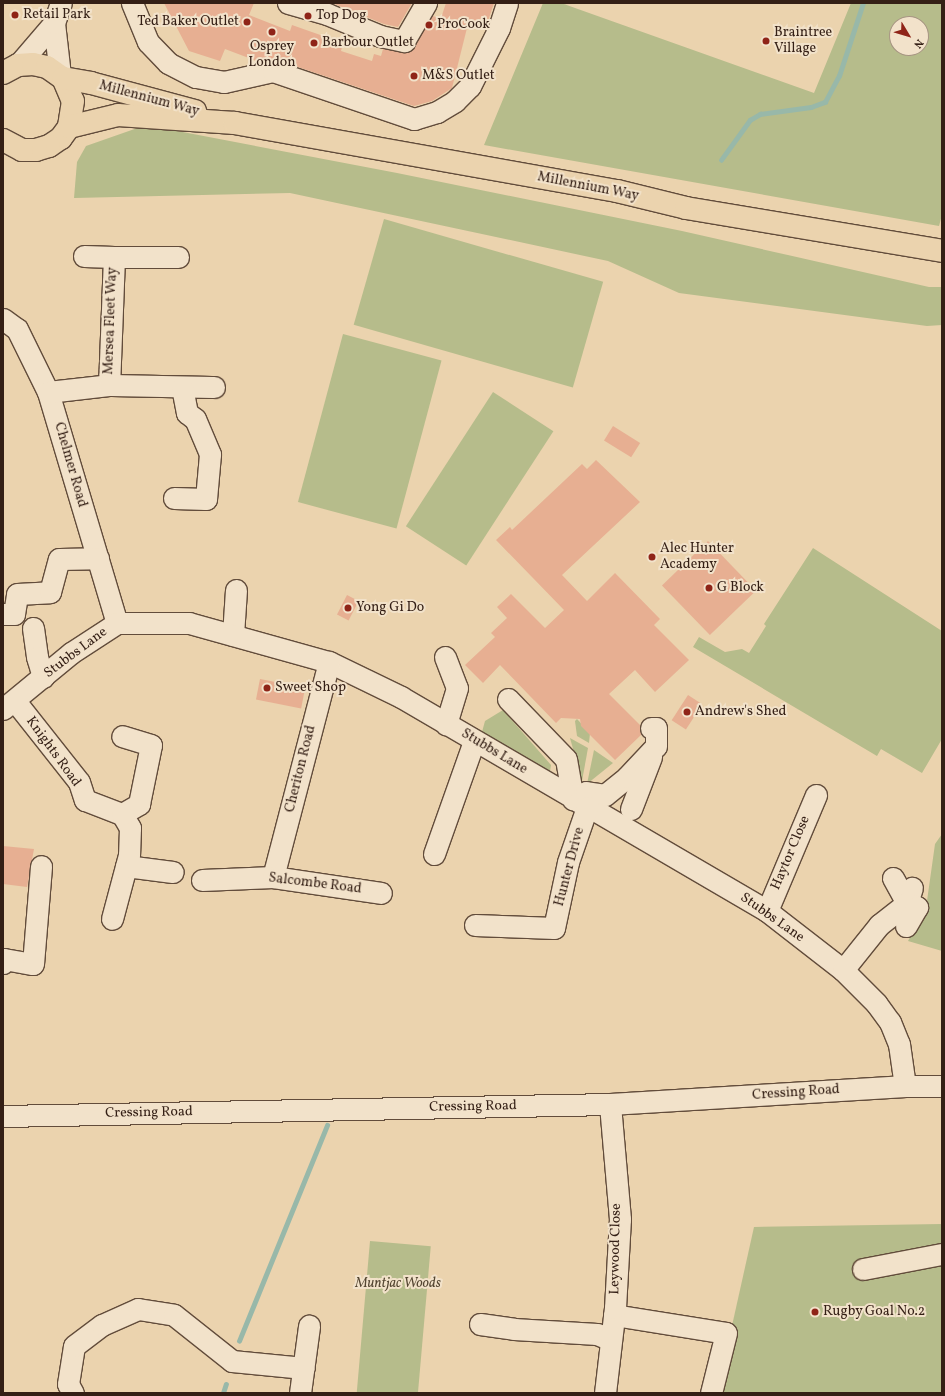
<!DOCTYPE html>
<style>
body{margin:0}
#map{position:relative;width:945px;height:1396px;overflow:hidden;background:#ebd3ae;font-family:Vollkorn,serif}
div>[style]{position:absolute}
.green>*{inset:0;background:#b6bc8b;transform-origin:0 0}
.stream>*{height:4.5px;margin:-2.25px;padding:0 2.25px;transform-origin:2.25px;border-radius:2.25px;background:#98b8a9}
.building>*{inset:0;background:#e7af92;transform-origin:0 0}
.roads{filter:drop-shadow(1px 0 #624c3b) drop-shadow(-1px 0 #624c3b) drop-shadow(0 1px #624c3b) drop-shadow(0 -1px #624c3b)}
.minor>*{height:21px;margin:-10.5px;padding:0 10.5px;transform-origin:10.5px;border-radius:10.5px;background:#f2e2ca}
.major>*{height:22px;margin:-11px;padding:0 11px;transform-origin:11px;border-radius:11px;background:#ebd3ae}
.dots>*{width:11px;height:11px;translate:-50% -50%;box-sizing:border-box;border:2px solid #f2e2ca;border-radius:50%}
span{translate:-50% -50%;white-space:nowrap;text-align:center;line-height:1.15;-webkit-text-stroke:4px #f2e2ca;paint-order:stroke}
.poi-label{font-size:14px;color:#341f15}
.left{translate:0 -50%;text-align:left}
.right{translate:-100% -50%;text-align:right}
.street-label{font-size:14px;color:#341f15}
.park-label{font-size:14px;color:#544632;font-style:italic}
.frame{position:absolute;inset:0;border:4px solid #341f15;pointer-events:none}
.north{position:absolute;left:889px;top:16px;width:40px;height:40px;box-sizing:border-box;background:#f2e2ca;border:1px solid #a69482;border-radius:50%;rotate:128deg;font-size:11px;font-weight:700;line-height:16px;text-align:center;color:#341f15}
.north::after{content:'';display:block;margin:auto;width:14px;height:18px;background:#8f2418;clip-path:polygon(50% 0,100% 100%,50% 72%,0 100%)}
</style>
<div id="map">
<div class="green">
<div style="clip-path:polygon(evenodd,543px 3px,561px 3px,814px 93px,851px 3px,942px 3px,942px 215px,939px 226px,484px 145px,543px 3px,897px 24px,921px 24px,921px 48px,897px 48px,897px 24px)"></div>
<div style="clip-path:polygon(146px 125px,397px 173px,682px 231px,929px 287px,942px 287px,942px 325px,927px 326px,679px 293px,608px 261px,290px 193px,74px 198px,77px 162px,86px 146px)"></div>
<div style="left:384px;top:219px;width:228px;height:110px;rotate:16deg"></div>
<div style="left:343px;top:334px;width:102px;height:174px;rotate:15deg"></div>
<div style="left:493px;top:392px;width:72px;height:160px;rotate:33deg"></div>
<div style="clip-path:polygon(813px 548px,942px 631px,942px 739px,922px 773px,881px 749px,877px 756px,693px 647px,699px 637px,725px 652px,742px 649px,749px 653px,766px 626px,764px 624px)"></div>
<div style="clip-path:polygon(503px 710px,551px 765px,549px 778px,482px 732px,485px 721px)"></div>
<div style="clip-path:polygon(577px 719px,590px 733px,589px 743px,577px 736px,575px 721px)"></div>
<div style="clip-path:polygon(570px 738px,588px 748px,582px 781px)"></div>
<div style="clip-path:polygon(594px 750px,613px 763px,587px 784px)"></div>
<div style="clip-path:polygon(942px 834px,942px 951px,908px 941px,926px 908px,935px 844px)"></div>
<div style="clip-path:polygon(942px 1224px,942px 1393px,717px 1393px,754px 1227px)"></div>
<div style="left:370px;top:1241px;width:61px;height:152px;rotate:5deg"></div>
</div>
<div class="stream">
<div style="left:721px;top:160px;width:49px;rotate:-54.1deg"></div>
<div style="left:750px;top:120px;width:12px;rotate:-31deg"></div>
<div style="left:760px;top:114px;width:51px;rotate:-7.8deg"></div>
<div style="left:811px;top:107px;width:15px;rotate:-20deg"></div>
<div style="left:825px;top:102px;width:30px;rotate:-62deg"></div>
<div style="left:839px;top:76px;width:77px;rotate:-71.8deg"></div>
<div style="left:239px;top:1341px;width:233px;rotate:-67.8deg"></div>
<div style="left:223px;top:1393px;width:9px;rotate:-72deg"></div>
</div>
<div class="building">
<div style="clip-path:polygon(164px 3px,254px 3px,249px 15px,290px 31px,292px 25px,343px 43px,341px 51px,372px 61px,374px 54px,381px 56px,383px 49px,409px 52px,432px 16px,441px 18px,446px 3px,494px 3px,485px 30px,468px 24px,452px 88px,432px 101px,414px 106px,277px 60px,259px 62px,225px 49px,220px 61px,189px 51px)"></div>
<div style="clip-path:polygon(332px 3px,412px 3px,398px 27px,384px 24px)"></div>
<div style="left:613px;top:426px;width:32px;height:17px;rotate:32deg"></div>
<div style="clip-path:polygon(596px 460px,640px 502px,562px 575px,587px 601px,615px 573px,660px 619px,654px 625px,689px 660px,655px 692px,635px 670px,609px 694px,640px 725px,641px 735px,615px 760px,581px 726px,580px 719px,561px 718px,556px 723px,500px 665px,483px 683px,465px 665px,495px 637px,491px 633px,507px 618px,497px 607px,511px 594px,545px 628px,564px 610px,496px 540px,510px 527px,512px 530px,582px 464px,587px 469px)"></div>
<div style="left:708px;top:541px;width:69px;height:64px;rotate:46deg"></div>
<div style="left:347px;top:595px;width:13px;height:22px;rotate:27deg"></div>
<div style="left:260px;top:679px;width:46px;height:21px;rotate:11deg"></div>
<div style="left:688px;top:695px;width:17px;height:30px;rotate:33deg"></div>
<div style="clip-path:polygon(3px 846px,34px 849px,27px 887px,3px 884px)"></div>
</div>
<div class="roads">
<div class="minor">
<div style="left:132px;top:3px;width:42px;rotate:67.7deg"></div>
<div style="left:148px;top:42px;width:29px;rotate:46deg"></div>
<div style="left:168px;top:63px;width:31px;rotate:27deg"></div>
<div style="left:196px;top:77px;width:28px;rotate:10deg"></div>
<div style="left:224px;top:82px;width:50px;rotate:-12.7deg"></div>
<div style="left:273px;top:71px;width:149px;rotate:18.8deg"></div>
<div style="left:414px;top:119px;width:24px;rotate:-17deg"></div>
<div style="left:437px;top:112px;width:21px;rotate:-31deg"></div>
<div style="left:455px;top:101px;width:21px;rotate:-45deg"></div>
<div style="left:470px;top:86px;width:65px;rotate:-63.4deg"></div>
<div style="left:499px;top:28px;width:26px;rotate:-72deg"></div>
<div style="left:288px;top:3px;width:41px;rotate:15.8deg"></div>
<div style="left:327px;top:14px;width:57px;rotate:22.5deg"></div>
<div style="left:380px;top:36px;width:25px;rotate:12deg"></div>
<div style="left:404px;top:41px;width:44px;rotate:-59.9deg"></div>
<div style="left:54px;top:23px;width:52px;rotate:83.4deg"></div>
<div style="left:18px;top:65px;width:55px;rotate:-49.4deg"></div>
<div style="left:54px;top:23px;width:21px;rotate:-71deg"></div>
<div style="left:84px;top:256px;width:30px;rotate:2deg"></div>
<div style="left:114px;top:257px;width:128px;rotate:92.2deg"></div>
<div style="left:114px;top:257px;width:64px"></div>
<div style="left:3px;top:319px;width:17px;rotate:36deg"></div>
<div style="left:17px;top:329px;width:70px;rotate:63.8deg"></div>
<div style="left:48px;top:392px;width:241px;rotate:73.4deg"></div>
<div style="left:48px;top:392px;width:61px;rotate:-6.5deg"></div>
<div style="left:109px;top:385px;width:105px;rotate:1.1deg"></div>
<div style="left:174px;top:498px;width:32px;rotate:2deg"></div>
<div style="left:206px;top:499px;width:45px;rotate:-84.9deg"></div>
<div style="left:210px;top:454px;width:38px;rotate:-113deg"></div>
<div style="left:195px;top:419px;width:10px;rotate:-143deg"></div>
<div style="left:187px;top:413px;width:26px;rotate:-101deg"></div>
<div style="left:3px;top:614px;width:11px"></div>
<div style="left:14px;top:614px;width:20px;rotate:-81deg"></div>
<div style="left:17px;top:594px;width:33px;rotate:-3deg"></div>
<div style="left:50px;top:592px;width:34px;rotate:-75deg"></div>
<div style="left:59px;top:559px;width:39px;rotate:-1deg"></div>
<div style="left:33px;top:628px;width:29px;rotate:82deg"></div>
<div style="left:37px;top:657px;width:21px;rotate:73deg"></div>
<div style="left:233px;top:635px;width:45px;rotate:-86.2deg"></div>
<div style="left:445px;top:657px;width:33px;rotate:69deg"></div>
<div style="left:457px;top:688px;width:38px;rotate:107deg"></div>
<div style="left:508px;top:699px;width:83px;rotate:46deg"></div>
<div style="left:566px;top:759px;width:41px;rotate:80.1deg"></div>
<div style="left:15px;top:701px;width:103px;rotate:51.7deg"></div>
<div style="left:79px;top:782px;width:19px;rotate:72deg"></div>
<div style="left:85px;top:800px;width:40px;rotate:21deg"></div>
<div style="left:122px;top:814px;width:16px;rotate:60deg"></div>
<div style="left:130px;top:828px;width:27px;rotate:92deg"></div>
<div style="left:129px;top:855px;width:66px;rotate:104.9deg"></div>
<div style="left:3px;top:709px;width:88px;rotate:-39.5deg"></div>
<div style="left:71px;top:653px;width:55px;rotate:-33.1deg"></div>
<div style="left:117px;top:623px;width:72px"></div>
<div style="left:189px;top:623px;width:145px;rotate:15.6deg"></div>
<div style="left:329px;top:662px;width:80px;rotate:25.9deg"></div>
<div style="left:401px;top:697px;width:424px;rotate:30.3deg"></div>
<div style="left:767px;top:911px;width:96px;rotate:37.8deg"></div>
<div style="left:843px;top:970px;width:47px;rotate:45deg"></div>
<div style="left:876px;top:1003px;width:24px;rotate:54deg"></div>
<div style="left:890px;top:1022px;width:24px;rotate:68deg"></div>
<div style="left:899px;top:1044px;width:42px;rotate:81.9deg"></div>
<div style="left:579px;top:802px;width:12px;rotate:-55deg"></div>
<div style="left:586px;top:792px;width:19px;rotate:9deg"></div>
<div style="left:605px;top:795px;width:28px;rotate:-39deg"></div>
<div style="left:627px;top:777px;width:42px;rotate:-46.9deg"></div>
<div style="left:656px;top:746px;width:18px;rotate:-90deg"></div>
<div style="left:656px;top:728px;width:5px;rotate:180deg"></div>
<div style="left:631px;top:809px;width:56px;rotate:-69deg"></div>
<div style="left:122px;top:814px;width:20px;rotate:-30deg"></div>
<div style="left:139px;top:804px;width:60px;rotate:-78.5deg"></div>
<div style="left:151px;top:745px;width:30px;rotate:-163deg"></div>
<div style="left:434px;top:854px;width:120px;rotate:-70.5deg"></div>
<div style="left:126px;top:866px;width:47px;rotate:7.3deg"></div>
<div style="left:273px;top:877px;width:222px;rotate:-75.4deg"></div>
<div style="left:893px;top:878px;width:29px;rotate:61deg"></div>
<div style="left:907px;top:903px;width:16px;rotate:-72deg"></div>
<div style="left:202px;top:880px;width:71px;rotate:-2.4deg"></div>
<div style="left:273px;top:877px;width:109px;rotate:8.4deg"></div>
<div style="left:767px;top:911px;width:126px;rotate:-67.1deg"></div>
<div style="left:475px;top:925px;width:79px;rotate:2.2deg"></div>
<div style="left:554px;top:928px;width:67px;rotate:-78deg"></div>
<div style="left:568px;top:862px;width:58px;rotate:-70.9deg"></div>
<div style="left:3px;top:963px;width:4px;rotate:-76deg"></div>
<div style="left:4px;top:959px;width:29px;rotate:10deg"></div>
<div style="left:33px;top:964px;width:98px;rotate:-85.3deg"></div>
<div style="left:843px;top:970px;width:58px;rotate:-51.3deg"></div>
<div style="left:879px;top:925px;width:36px;rotate:-38deg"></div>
<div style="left:907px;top:903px;width:11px;rotate:22deg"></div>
<div style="left:917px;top:907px;width:22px;rotate:120deg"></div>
<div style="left:3px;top:1116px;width:607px;rotate:-1.13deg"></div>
<div style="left:610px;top:1104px;width:296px;rotate:-3.5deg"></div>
<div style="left:905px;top:1086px;width:37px"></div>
<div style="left:863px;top:1269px;width:80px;rotate:-10.8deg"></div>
<div style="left:614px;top:1315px;width:113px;rotate:9.1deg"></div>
<div style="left:726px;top:1333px;width:62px;rotate:104deg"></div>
<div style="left:480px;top:1324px;width:34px;rotate:8deg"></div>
<div style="left:514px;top:1329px;width:83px;rotate:3.4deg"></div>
<div style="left:597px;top:1334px;width:15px;rotate:23deg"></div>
<div style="left:73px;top:1393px;width:10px;rotate:-119deg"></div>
<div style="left:68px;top:1384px;width:38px;rotate:-81deg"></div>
<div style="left:74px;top:1346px;width:35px;rotate:-37deg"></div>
<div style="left:102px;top:1325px;width:39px;rotate:-24deg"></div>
<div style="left:138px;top:1309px;width:36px;rotate:9deg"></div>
<div style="left:174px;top:1315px;width:74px;rotate:38.4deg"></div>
<div style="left:232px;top:1361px;width:72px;rotate:5.6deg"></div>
<div style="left:300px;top:1393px;width:68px;rotate:-82.3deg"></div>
<div style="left:605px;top:1393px;width:86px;rotate:-83.3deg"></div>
<div style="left:615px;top:1308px;width:89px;rotate:-86.8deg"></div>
<div style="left:620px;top:1219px;width:115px;rotate:-95deg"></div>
</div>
<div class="major">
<div style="left:3px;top:73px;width:17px;rotate:-28deg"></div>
<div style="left:18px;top:65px;width:15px;rotate:-4deg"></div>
<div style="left:33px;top:64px;width:14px;rotate:12deg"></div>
<div style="left:47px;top:67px;width:19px;rotate:35deg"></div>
<div style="left:63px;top:78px;width:25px;rotate:67deg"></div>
<div style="left:73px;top:101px;width:26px;rotate:99deg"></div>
<div style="left:69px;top:127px;width:14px;rotate:126deg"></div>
<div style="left:61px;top:138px;width:14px;rotate:146deg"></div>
<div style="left:49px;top:146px;width:14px;rotate:163deg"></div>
<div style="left:36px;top:150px;width:14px;rotate:180deg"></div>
<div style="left:22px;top:150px;width:21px;rotate:-152deg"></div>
<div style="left:63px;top:78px;width:28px;rotate:10deg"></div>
<div style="left:91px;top:83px;width:108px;rotate:15.1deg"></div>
<div style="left:69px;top:127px;width:50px;rotate:-13.8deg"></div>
<div style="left:118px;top:115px;width:117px;rotate:3.9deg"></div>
<div style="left:235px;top:123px;width:388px;rotate:10.1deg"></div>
<div style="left:617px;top:191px;width:71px;rotate:13.8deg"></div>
<div style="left:686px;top:208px;width:260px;rotate:9.5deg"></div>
</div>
</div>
<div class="dots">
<div style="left:15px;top:15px;background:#8f2418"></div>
<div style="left:308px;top:16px;background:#8f2418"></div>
<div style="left:247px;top:22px;background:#8f2418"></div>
<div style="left:429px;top:25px;background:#8f2418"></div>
<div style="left:272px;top:32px;background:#8f2418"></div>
<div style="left:766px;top:41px;background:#8f2418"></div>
<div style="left:314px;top:43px;background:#8f2418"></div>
<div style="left:414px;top:76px;background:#8f2418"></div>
<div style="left:652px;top:557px;background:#8f2418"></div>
<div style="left:709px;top:588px;background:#8f2418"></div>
<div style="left:348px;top:608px;background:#8f2418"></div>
<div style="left:267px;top:688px;background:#8f2418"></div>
<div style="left:687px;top:712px;background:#8f2418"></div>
<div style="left:815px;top:1312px;background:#8f2418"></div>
</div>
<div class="poi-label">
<span class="left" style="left:23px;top:15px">Retail Park</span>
<span class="left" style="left:316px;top:16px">Top Dog</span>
<span class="right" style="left:239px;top:22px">Ted Baker Outlet</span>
<span class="left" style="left:437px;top:25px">ProCook</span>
<span class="left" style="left:774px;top:41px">Braintree<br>Village</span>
<span class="left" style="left:322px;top:43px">Barbour Outlet</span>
<span style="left:272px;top:55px">Osprey<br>London</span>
<span class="left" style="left:422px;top:76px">M&amp;S Outlet</span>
<span class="left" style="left:660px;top:557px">Alec Hunter<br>Academy</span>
<span class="left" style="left:717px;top:588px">G Block</span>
<span class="left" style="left:356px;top:608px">Yong Gi Do</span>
<span class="left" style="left:275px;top:688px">Sweet Shop</span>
<span class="left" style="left:695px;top:712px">Andrew's Shed</span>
<span class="left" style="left:823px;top:1312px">Rugby Goal No.2</span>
</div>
<div class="street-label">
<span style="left:149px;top:99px;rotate:15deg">Millennium Way</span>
<span style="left:588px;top:187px;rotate:11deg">Millennium Way</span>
<span style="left:111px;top:321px;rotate:-88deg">Mersea Fleet Way</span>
<span style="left:70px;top:465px;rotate:74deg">Chelmer Road</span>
<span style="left:76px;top:653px;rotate:-37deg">Stubbs Lane</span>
<span style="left:53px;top:752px;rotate:54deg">Knights Road</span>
<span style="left:494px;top:752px;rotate:31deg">Stubbs Lane</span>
<span style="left:301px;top:769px;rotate:-76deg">Cheriton Road</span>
<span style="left:791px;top:853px;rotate:-67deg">Haytor Close</span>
<span style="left:570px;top:867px;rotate:-75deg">Hunter Drive</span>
<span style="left:315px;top:884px;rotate:7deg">Salcombe Road</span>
<span style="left:772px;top:918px;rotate:35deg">Stubbs Lane</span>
<span style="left:796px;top:1093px;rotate:-4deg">Cressing Road</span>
<span style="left:473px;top:1107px;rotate:-1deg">Cressing Road</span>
<span style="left:149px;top:1113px;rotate:-1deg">Cressing Road</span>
<span style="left:616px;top:1249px;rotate:-89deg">Leywood Close</span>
</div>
<div class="park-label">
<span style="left:398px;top:1284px">Muntjac Woods</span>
</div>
<div class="frame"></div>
<div class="north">N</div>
</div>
